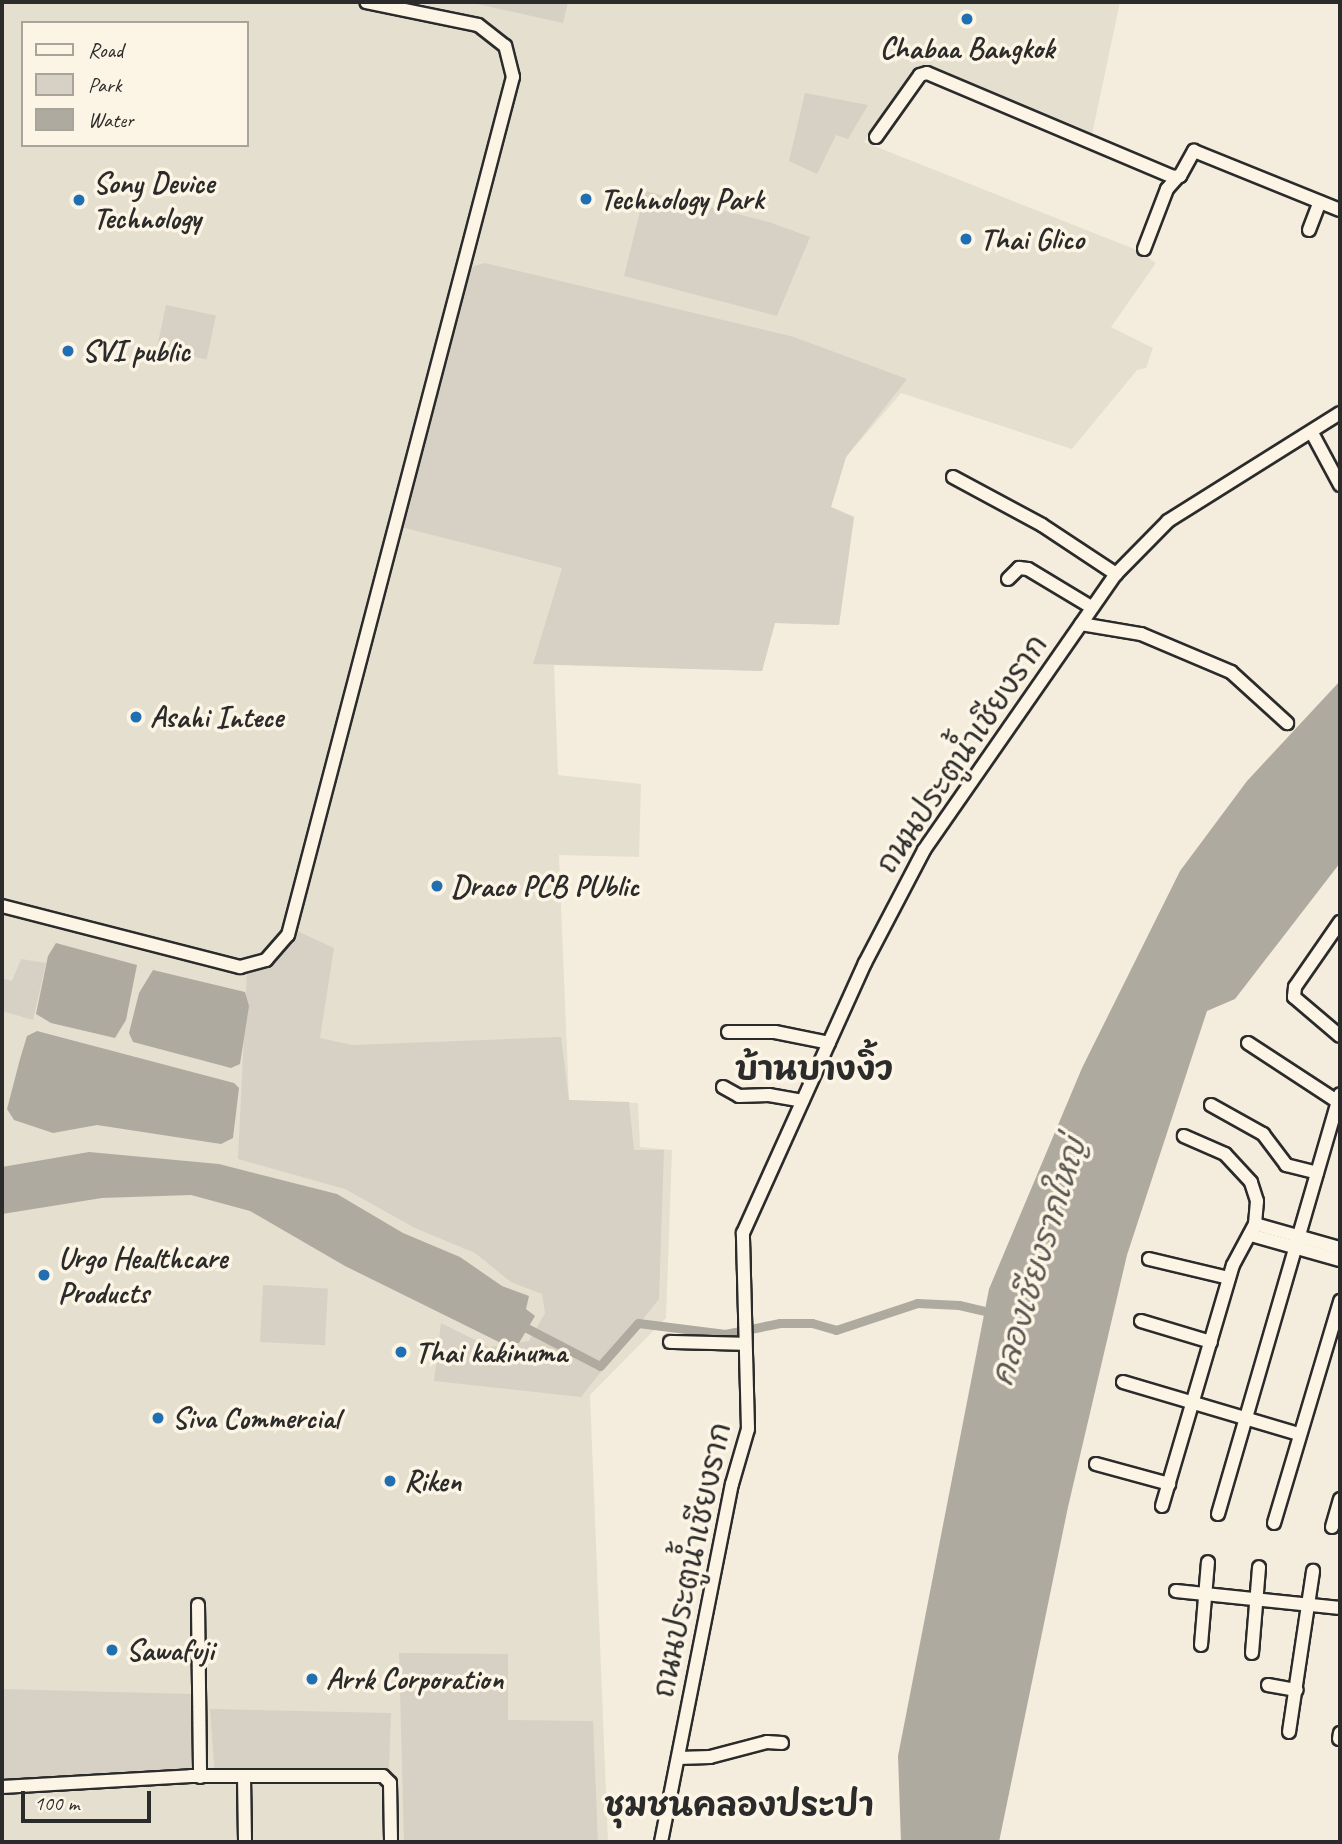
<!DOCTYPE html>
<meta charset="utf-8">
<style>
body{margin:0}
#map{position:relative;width:1342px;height:1844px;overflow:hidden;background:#f4edde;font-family:Caveat,"Playpen Sans Thai",sans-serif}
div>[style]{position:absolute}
.built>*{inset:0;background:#e5dfd0}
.green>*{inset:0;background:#d6d1c4;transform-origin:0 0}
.water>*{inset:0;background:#afaaa0}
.canal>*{height:9px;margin:-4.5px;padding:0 4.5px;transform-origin:4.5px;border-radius:4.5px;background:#afaaa0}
.roads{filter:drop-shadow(2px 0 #2b2b2b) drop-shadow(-2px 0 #2b2b2b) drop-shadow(0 2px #2b2b2b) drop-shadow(0 -2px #2b2b2b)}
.minor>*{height:12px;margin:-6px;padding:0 6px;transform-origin:6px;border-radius:6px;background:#fcf5e5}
.dots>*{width:19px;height:19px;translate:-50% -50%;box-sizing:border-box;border:4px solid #fcf5e5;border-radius:50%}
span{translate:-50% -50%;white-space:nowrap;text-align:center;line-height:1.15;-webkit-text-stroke:7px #fcf5e5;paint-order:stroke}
.poi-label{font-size:30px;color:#2b2b2b;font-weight:700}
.left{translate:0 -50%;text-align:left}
.street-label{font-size:30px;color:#2b2b2b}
.water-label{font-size:32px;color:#595754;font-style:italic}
.neighbourhood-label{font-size:32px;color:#2b2b2b;font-weight:700}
.quarter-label{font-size:33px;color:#2b2b2b;font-weight:700}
.frame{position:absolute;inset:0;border:4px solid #2b2b2b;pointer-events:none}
.legend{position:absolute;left:21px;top:21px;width:228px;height:126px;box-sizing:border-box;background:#fcf5e5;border:2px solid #a8a49b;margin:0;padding:9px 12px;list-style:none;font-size:21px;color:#2b2b2b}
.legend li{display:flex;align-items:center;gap:14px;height:35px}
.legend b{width:35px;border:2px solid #a8a49b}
.scale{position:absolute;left:21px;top:1791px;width:130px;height:32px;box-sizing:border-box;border:4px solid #2b2b2b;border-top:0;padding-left:9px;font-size:21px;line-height:24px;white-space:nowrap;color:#2b2b2b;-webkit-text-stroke:5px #fcf5e5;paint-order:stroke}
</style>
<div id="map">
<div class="built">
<div style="clip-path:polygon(evenodd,2px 2px,1120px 2px,1090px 144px,911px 73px,864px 142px,1137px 250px,1156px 263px,1111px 327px,1153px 348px,1146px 368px,1137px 370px,1072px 449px,901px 393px,846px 457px,831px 507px,854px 517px,839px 625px,775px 623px,762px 671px,554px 665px,558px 775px,641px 784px,639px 857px,559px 855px,569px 1100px,638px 1103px,640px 1147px,672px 1150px,666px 1318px,590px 1395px,608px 1842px,2px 1842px,2px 2px,23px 23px,247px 23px,247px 145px,23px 145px,23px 23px)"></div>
</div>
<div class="green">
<div style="clip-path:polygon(468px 2px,568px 2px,563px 23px)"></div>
<div style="clip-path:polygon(805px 93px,868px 105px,848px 139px,836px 135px,817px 174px,789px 161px)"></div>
<div style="clip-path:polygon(645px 191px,769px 222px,810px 237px,777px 316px,624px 276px)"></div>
<div style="clip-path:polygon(485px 263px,794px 337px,907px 379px,846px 457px,831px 507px,854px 517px,839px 625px,775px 623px,762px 671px,533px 664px,562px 568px,401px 527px,466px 274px,474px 266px)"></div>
<div style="left:166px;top:305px;width:51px;height:45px;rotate:12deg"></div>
<div style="clip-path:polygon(295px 930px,334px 948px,320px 1038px,352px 1045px,561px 1037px,569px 1100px,629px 1102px,634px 1150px,664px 1150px,659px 1299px,581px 1397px,434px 1381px,441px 1323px,489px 1347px,529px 1341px,545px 1313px,542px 1294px,511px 1282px,475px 1253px,415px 1228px,345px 1189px,238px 1159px,247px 971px,261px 970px,279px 958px)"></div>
<div style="clip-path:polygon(21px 959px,46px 963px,33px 1020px,2px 1011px,2px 978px,12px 981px)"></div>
<div style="left:263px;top:1285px;width:65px;height:57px;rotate:3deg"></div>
<div style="clip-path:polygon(399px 1653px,508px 1654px,508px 1720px,593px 1721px,598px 1842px,404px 1842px)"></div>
<div style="clip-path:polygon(2px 1689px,191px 1694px,191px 1776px,2px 1787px)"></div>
<div style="clip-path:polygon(210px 1709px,391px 1713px,389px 1770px,215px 1777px)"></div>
</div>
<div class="water">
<div style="clip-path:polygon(1340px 681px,1340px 863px,1235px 999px,1207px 1011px,1127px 1255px,1068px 1507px,999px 1842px,901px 1842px,898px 1756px,989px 1289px,1082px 1068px,1180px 871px,1247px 781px)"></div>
<div style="clip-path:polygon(56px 943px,137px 965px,126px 1020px,115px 1038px,51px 1023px,36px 1014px,48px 956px)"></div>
<div style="clip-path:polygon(153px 970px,245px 992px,249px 1006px,240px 1064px,231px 1068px,133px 1042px,129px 1033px,139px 993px)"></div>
<div style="clip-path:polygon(37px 1031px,234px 1083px,239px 1088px,233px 1138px,221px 1144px,97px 1125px,53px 1133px,14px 1120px,7px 1109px,20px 1059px,27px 1036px)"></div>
<div style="clip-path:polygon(89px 1152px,219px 1164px,337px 1194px,403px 1233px,460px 1257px,502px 1286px,529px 1296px,526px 1309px,535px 1316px,519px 1343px,501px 1343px,345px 1266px,250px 1211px,191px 1195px,102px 1198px,2px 1214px,2px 1167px)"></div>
</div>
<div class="canal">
<div style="left:519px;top:1324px;width:91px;rotate:27.4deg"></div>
<div style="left:600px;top:1366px;width:57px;rotate:-48.5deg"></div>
<div style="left:638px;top:1323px;width:88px;rotate:7.2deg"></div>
<div style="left:725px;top:1334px;width:56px;rotate:-11.3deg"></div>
<div style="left:780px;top:1323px;width:32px"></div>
<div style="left:812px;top:1323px;width:25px;rotate:16deg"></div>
<div style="left:836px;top:1330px;width:85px;rotate:-18.4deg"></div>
<div style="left:917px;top:1303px;width:42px;rotate:2.7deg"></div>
<div style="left:959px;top:1305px;width:37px;rotate:13deg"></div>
</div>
<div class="roads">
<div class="minor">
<div style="left:876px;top:137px;width:76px;rotate:-54.6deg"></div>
<div style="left:920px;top:75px;width:7px;rotate:-16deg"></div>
<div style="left:927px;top:73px;width:267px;rotate:22.9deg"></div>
<div style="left:1173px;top:177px;width:7px;rotate:-8deg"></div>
<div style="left:1180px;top:176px;width:29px;rotate:-61deg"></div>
<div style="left:1194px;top:151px;width:157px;rotate:22deg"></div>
<div style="left:1309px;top:230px;width:30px;rotate:-69deg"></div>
<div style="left:1144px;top:249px;width:64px;rotate:-69deg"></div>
<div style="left:1167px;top:189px;width:15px;rotate:-48deg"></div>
<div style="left:1312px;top:433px;width:59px;rotate:61.7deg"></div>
<div style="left:953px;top:477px;width:101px;rotate:28.3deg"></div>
<div style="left:1042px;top:525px;width:89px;rotate:33.5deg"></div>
<div style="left:1008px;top:579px;width:16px;rotate:-45deg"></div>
<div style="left:1019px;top:568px;width:9px;rotate:6deg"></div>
<div style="left:1028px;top:569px;width:74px;rotate:31.1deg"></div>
<div style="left:1081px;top:624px;width:61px;rotate:9.5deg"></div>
<div style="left:1141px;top:634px;width:98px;rotate:22.9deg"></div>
<div style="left:1231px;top:672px;width:76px;rotate:42.3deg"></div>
<div style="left:2px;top:906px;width:246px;rotate:14.4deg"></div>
<div style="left:240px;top:967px;width:27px;rotate:-15deg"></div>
<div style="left:266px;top:960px;width:33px;rotate:-49deg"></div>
<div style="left:288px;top:935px;width:887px;rotate:-75.31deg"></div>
<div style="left:513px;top:77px;width:32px;rotate:-104deg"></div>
<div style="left:505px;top:46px;width:34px;rotate:-142deg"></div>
<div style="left:478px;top:25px;width:114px;rotate:-168.4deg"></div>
<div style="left:1340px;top:922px;width:79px;rotate:124.7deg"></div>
<div style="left:1295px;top:987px;width:10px;rotate:96deg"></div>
<div style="left:1294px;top:997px;width:60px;rotate:40.3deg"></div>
<div style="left:728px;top:1032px;width:47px"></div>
<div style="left:775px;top:1032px;width:55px;rotate:11.5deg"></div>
<div style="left:1248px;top:1043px;width:108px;rotate:33.2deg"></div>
<div style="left:723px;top:1087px;width:18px;rotate:29deg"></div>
<div style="left:739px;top:1096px;width:30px;rotate:-2deg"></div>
<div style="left:769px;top:1095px;width:34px;rotate:10deg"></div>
<div style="left:1211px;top:1105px;width:60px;rotate:29.1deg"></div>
<div style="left:1263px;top:1134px;width:39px;rotate:53deg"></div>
<div style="left:1286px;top:1165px;width:32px;rotate:14deg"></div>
<div style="left:1255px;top:1224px;width:88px;rotate:15.8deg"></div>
<div style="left:1251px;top:1235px;width:92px;rotate:15.7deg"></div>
<div style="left:1149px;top:1259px;width:82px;rotate:13.4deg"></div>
<div style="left:1141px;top:1321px;width:73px;rotate:16.7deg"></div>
<div style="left:670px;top:1342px;width:75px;rotate:1.5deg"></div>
<div style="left:1123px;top:1382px;width:184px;rotate:16.5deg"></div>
<div style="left:1096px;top:1464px;width:76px;rotate:15.3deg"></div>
<div style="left:1162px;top:1506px;width:251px;rotate:-73.6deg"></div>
<div style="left:1233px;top:1265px;width:47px;rotate:-61.8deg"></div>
<div style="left:1255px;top:1224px;width:23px;rotate:-85deg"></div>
<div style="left:1257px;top:1201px;width:20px;rotate:-108deg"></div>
<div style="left:1251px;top:1182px;width:38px;rotate:-133deg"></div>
<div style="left:1225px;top:1154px;width:45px;rotate:-156.3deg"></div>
<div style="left:1218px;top:1514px;width:437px;rotate:-73.8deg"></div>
<div style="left:1274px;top:1523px;width:232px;rotate:-73.4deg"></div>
<div style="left:1332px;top:1527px;width:29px;rotate:-74deg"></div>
<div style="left:1176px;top:1591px;width:165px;rotate:5.9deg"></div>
<div style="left:198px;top:1605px;width:172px;rotate:89.3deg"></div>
<div style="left:1201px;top:1645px;width:83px;rotate:-85.2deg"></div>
<div style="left:1252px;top:1653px;width:86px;rotate:-85.3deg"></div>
<div style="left:1268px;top:1685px;width:29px;rotate:10deg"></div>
<div style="left:1289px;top:1732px;width:163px;rotate:-81.5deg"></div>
<div style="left:1339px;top:1739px;width:6px;rotate:-81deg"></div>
<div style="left:678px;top:1758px;width:32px;rotate:-2deg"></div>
<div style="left:710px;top:1757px;width:59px;rotate:-14.7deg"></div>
<div style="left:767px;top:1742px;width:15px;rotate:4deg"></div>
<div style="left:244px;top:1777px;width:65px;rotate:89.1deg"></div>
<div style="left:2px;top:1787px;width:189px;rotate:-3.3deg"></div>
<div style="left:191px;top:1776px;width:192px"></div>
<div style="left:383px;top:1776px;width:10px;rotate:45deg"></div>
<div style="left:390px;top:1783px;width:59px;rotate:89deg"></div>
<div style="left:661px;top:1842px;width:365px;rotate:-78.8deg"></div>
<div style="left:732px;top:1484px;width:57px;rotate:-73.8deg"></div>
<div style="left:748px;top:1429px;width:196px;rotate:-91.5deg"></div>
<div style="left:743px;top:1233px;width:296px;rotate:-65.7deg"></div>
<div style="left:865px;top:963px;width:127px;rotate:-62.4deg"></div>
<div style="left:924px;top:850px;width:336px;rotate:-55.2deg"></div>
<div style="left:1116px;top:574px;width:74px;rotate:-45.5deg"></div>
<div style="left:1168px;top:521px;width:203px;rotate:-32.1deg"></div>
</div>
</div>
<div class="dots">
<div style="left:967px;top:19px;background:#1f6fb2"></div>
<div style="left:586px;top:199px;background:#1f6fb2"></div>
<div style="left:79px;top:200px;background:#1f6fb2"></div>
<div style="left:966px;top:239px;background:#1f6fb2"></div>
<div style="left:68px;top:351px;background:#1f6fb2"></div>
<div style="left:136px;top:717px;background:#1f6fb2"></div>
<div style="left:437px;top:886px;background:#1f6fb2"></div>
<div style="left:44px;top:1275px;background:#1f6fb2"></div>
<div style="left:401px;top:1352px;background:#1f6fb2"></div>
<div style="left:158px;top:1418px;background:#1f6fb2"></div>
<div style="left:390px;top:1481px;background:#1f6fb2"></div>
<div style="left:112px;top:1650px;background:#1f6fb2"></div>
<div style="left:312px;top:1679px;background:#1f6fb2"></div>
</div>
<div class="poi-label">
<span style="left:967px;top:48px">Chabaa Bangkok</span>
<span class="left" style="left:93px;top:200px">Sony Device<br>Technology</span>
<span class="left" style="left:600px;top:199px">Technology Park</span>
<span class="left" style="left:980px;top:239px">Thai Glico</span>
<span class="left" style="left:82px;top:351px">SVI public</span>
<span class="left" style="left:150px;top:717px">Asahi Intece</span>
<span class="left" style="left:451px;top:886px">Draco PCB PUblic</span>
<span class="left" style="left:58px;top:1275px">Urgo Healthcare<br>Products</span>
<span class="left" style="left:415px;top:1352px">Thai kakinuma</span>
<span class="left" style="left:172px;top:1418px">Siva Commercial</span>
<span class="left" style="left:404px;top:1481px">Riken</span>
<span class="left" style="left:126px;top:1650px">Sawafuji</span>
<span class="left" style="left:326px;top:1679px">Arrk Corporation</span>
</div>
<div class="street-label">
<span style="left:962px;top:754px;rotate:-56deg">ถนนประตูน้ำเชียงราก</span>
<span style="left:692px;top:1560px;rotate:-78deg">ถนนประตูน้ำเชียงราก</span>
</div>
<div class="water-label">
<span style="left:1039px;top:1262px;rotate:-73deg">คลองเชียงรากใหญ่</span>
</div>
<div class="neighbourhood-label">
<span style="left:739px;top:1806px">ชุมชนคลองประปา</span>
</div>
<div class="quarter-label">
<span style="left:814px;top:1070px">บ้านบางงิ้ว</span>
</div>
<div class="frame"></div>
<ul class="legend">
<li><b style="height:9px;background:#fcf5e5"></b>Road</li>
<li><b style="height:19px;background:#d6d1c4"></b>Park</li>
<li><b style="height:19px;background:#afaaa0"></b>Water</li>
</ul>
<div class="scale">100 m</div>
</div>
